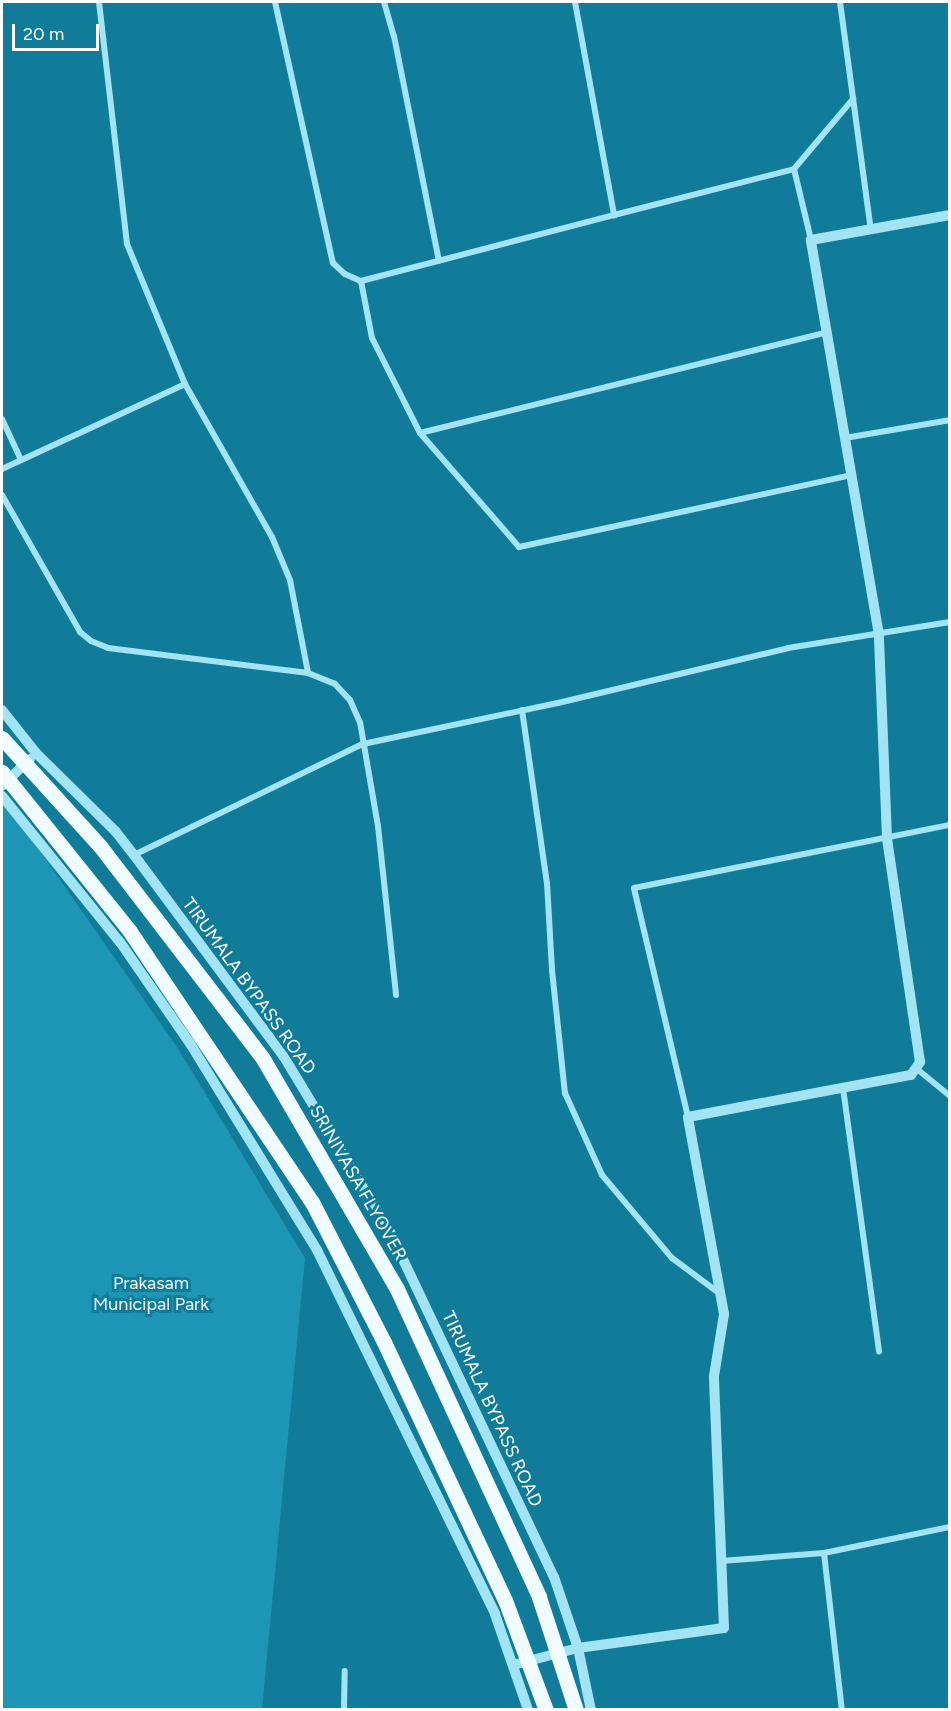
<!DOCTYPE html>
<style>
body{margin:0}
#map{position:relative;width:951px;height:1711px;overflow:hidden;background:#117c99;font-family:Figtree,sans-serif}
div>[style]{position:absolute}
.green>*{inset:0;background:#1d96b5}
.minor>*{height:6px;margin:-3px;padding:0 3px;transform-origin:3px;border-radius:3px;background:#a3e4f4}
.tertiary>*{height:10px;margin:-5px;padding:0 5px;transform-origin:5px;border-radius:5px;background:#a3e4f4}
.primary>*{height:15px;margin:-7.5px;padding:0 7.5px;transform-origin:7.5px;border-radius:7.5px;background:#f0fbff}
span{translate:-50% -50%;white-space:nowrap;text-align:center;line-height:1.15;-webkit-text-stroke:6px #117c99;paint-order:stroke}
.street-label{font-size:18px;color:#fff}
.park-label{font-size:18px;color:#ebfbff}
.frame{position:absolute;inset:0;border:3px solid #fff;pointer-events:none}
.scale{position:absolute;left:12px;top:24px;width:87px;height:27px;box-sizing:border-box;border:3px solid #fff;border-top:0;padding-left:8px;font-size:18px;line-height:21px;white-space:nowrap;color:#fff;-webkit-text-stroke:4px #117c99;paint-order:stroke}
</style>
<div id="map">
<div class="green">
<div style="clip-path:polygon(2px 797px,177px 1047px,305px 1258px,262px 1709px,2px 1709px)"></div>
</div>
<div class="minor">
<div style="left:275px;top:2px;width:267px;rotate:77.5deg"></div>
<div style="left:333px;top:263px;width:16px;rotate:43deg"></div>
<div style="left:345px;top:274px;width:17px;rotate:24deg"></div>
<div style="left:361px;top:281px;width:261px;rotate:-14.6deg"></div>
<div style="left:384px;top:2px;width:35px;rotate:74deg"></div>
<div style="left:394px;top:36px;width:229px;rotate:78.7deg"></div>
<div style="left:575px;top:2px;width:217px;rotate:79.6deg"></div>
<div style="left:614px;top:215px;width:186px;rotate:-14.3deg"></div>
<div style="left:794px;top:169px;width:73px;rotate:76.5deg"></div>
<div style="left:840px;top:2px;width:230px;rotate:82.3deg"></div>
<div style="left:794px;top:169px;width:92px;rotate:-49.9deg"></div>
<div style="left:361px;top:281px;width:58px;rotate:79.1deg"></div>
<div style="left:372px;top:338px;width:106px;rotate:63.2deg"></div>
<div style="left:420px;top:433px;width:151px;rotate:49deg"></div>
<div style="left:519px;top:547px;width:341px;rotate:-12.2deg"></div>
<div style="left:185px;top:384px;width:176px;rotate:60.4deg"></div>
<div style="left:272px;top:537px;width:47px;rotate:67.3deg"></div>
<div style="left:290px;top:580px;width:95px;rotate:79deg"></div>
<div style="left:2px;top:419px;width:45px;rotate:65.1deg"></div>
<div style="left:420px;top:433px;width:419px;rotate:-13.9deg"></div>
<div style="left:845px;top:438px;width:107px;rotate:-9.7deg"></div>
<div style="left:2px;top:469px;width:202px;rotate:-24.9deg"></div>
<div style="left:185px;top:384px;width:152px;rotate:-112.5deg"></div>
<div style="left:127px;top:244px;width:244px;rotate:-96.6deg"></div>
<div style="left:2px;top:495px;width:158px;rotate:60.3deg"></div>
<div style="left:80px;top:632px;width:14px;rotate:39deg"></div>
<div style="left:91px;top:641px;width:18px;rotate:22deg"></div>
<div style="left:108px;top:648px;width:202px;rotate:7.1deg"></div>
<div style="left:308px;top:673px;width:29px;rotate:22deg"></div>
<div style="left:335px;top:684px;width:22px;rotate:47deg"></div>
<div style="left:350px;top:700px;width:24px;rotate:66deg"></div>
<div style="left:360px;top:722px;width:106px;rotate:80.2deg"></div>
<div style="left:378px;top:826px;width:170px;rotate:83.9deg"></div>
<div style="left:522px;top:710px;width:175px;rotate:81.8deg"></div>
<div style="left:547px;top:883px;width:87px;rotate:86.7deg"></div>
<div style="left:552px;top:970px;width:124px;rotate:84deg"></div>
<div style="left:565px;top:1093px;width:90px;rotate:65.7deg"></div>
<div style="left:602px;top:1175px;width:109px;rotate:49.9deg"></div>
<div style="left:672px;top:1258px;width:59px;rotate:36.7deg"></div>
<div style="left:134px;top:855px;width:254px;rotate:-25.9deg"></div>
<div style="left:363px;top:744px;width:199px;rotate:-11.9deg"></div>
<div style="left:558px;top:703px;width:236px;rotate:-13.4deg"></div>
<div style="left:788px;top:648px;width:164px;rotate:-9.1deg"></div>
<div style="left:917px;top:1069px;width:43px;rotate:39.3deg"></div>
<div style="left:843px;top:1088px;width:266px;rotate:82.2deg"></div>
<div style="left:688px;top:1117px;width:235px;rotate:-103.3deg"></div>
<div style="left:634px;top:888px;width:322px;rotate:-11.3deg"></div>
<div style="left:824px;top:1553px;width:129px;rotate:-11.7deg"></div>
<div style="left:721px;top:1561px;width:103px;rotate:-4.4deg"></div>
<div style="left:824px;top:1553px;width:158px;rotate:83.5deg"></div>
<div style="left:344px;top:1710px;width:39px;rotate:-89deg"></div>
</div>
<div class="tertiary">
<div style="left:2px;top:710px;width:55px;rotate:51.7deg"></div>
<div style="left:36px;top:753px;width:112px;rotate:44.6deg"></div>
<div style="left:116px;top:832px;width:29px;rotate:52deg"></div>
<div style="left:134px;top:855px;width:252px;rotate:53.4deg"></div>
<div style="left:284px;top:1057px;width:205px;rotate:58.8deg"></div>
<div style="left:390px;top:1232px;width:382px;rotate:64.6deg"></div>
<div style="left:554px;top:1577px;width:75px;rotate:71.3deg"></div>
<div style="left:578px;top:1648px;width:63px;rotate:78.2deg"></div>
<div style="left:2px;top:786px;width:39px;rotate:-44deg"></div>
<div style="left:2px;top:796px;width:188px;rotate:51.1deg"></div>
<div style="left:120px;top:942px;width:125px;rotate:55.4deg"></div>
<div style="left:191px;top:1045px;width:241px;rotate:58.4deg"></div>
<div style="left:317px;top:1250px;width:405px;rotate:63.9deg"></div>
<div style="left:495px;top:1614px;width:102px;rotate:71deg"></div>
<div style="left:513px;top:1665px;width:67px;rotate:-14.7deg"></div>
<div style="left:578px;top:1648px;width:147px;rotate:-7.8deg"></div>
<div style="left:724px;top:1628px;width:252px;rotate:-92.3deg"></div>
<div style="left:714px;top:1376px;width:63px;rotate:-80.8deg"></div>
<div style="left:724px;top:1314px;width:200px;rotate:-100.4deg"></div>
<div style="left:688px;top:1117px;width:227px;rotate:-10.7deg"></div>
<div style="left:911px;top:1075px;width:16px;rotate:-55deg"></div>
<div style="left:920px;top:1062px;width:226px;rotate:-98.4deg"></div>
<div style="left:887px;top:838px;width:203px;rotate:-92.3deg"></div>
<div style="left:879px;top:635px;width:401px;rotate:-99.8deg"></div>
<div style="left:811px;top:240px;width:141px;rotate:-10.2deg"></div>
</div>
<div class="primary">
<div style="left:2px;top:738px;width:146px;rotate:47.8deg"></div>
<div style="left:100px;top:846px;width:266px;rotate:52.5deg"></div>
<div style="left:262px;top:1057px;width:268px;rotate:59.8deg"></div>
<div style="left:397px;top:1289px;width:339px;rotate:65.2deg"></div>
<div style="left:539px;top:1597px;width:119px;rotate:71.9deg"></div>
<div style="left:2px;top:772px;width:203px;rotate:51.2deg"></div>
<div style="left:129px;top:930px;width:328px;rotate:56.1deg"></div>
<div style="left:312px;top:1202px;width:157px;rotate:62.8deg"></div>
<div style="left:384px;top:1342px;width:285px;rotate:64.9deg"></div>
<div style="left:505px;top:1600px;width:117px;rotate:69.6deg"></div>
</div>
<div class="street-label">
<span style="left:249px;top:986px;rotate:54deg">TIRUMALA BYPASS ROAD</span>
<span style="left:358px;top:1183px;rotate:60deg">SRINIVASA FLYOVER</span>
<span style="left:492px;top:1409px;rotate:65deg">TIRUMALA BYPASS ROAD</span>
</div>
<div class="park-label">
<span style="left:151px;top:1294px">Prakasam<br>Municipal Park</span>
</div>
<div class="frame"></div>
<div class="scale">20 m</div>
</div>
